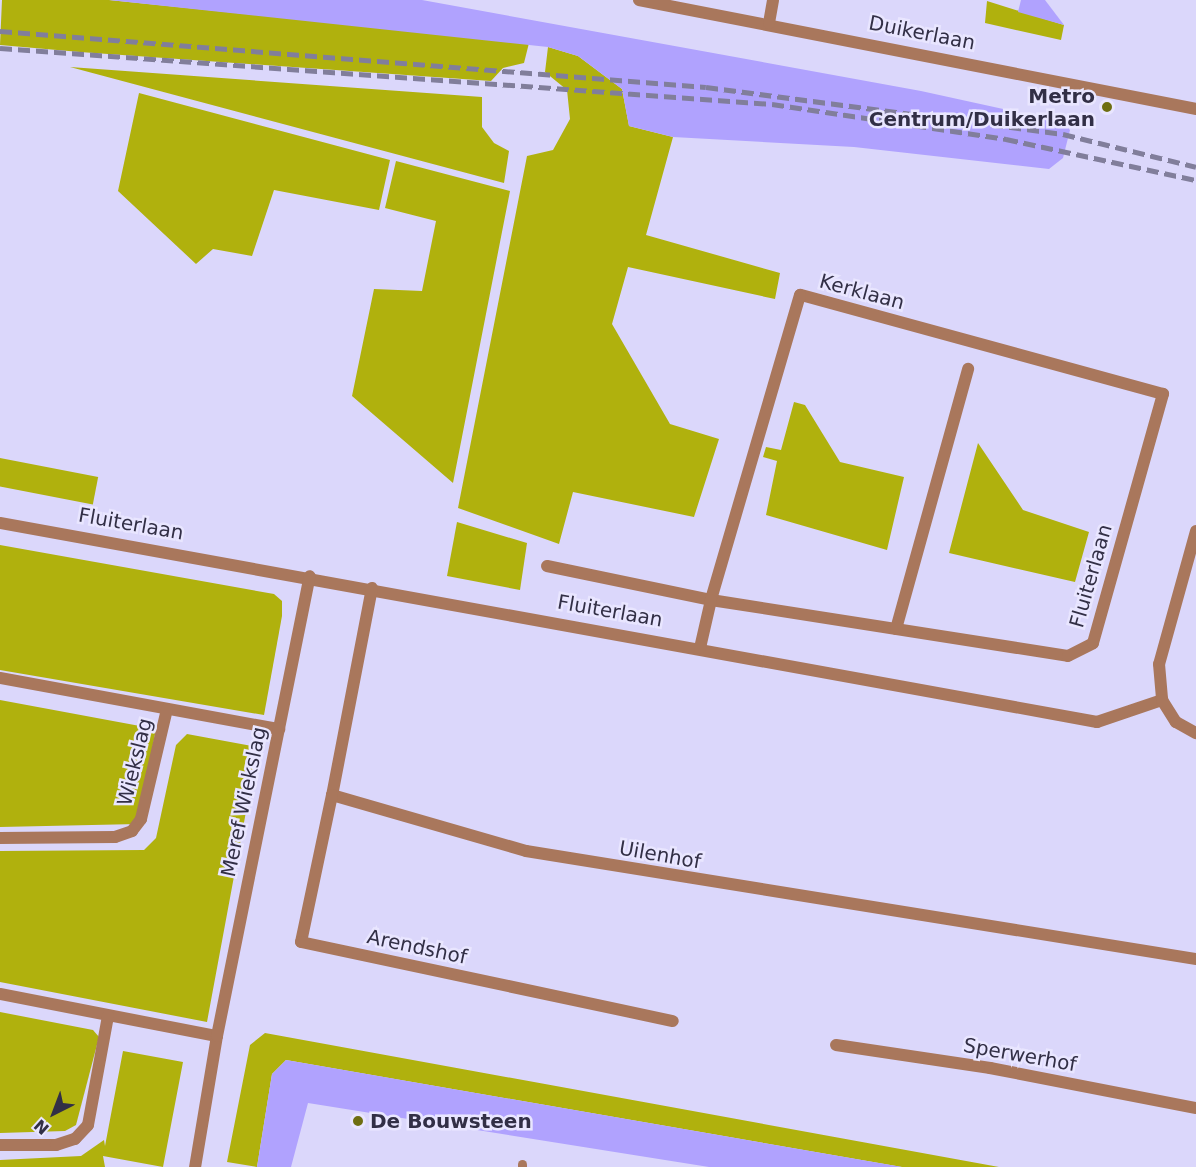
<!DOCTYPE html>
<style>
body{margin:0}
#map{position:relative;width:1196px;height:1167px;overflow:hidden;background:#dbd7fb;font-family:"DejaVu Sans",sans-serif}
div>[style]{position:absolute}
.green>*{inset:0;background:#b0b10d;transform-origin:0 0}
.water>*{inset:0;background:#b0a2fe}
.service>*{height:9px;margin:-4.5px;padding:0 4.5px;transform-origin:4.5px;border-radius:4.5px;background:#a9775c}
.minor>*{height:12px;margin:-6px;padding:0 6px;transform-origin:6px;border-radius:6px;background:#a9775c}
.rail>*{height:4.5px;margin-top:-2.25px;transform-origin:0;background:repeating-linear-gradient(90deg,#817e9b 0 12px,transparent 0 18px)}
.dots>*{width:16px;height:16px;translate:-50% -50%;box-sizing:border-box;border:3px solid #e9e6ff;border-radius:50%}
span{translate:-50% -50%;white-space:nowrap;text-align:center;line-height:1.15;-webkit-text-stroke:5px #e9e6ff;paint-order:stroke}
.street-label{font-size:20px;color:#322f46}
.poi-label{font-size:20px;color:#322f46;font-weight:700}
.right{translate:-100% -50%;text-align:right}
.left{translate:0 -50%;text-align:left}
.north{position:absolute;left:24px;top:1083px;width:60px;height:60px;-webkit-text-stroke:4px #e9e6ff;paint-order:stroke;rotate:222deg;font-size:16px;font-weight:700;line-height:24px;text-align:center;color:#322f46}
.north::after{content:'';display:block;margin:auto;width:21px;height:27px;background:#322f46;clip-path:polygon(50% 0,100% 100%,50% 72%,0 100%)}
</style>
<div id="map">
<div class="green">
<div style="clip-path:polygon(2px 0,109px 0,529px 43px,524px 63px,503px 68px,491px 81px,80px 52px,0 45px)"></div>
<div style="clip-path:polygon(987px 1px,1064px 25px,1061px 40px,985px 23px)"></div>
<div style="clip-path:polygon(548px 47px,578px 56px,622px 89px,629px 126px,673px 137px,646px 235px,780px 273px,775px 299px,628px 267px,612px 324px,670px 424px,719px 439px,694px 517px,573px 492px,559px 544px,458px 508px,527px 156px,553px 150px,570px 119px,567px 90px,545px 72px)"></div>
<div style="clip-path:polygon(70px 67px,482px 97px,482px 127px,494px 143px,509px 151px,504px 183px)"></div>
<div style="clip-path:polygon(139px 93px,390px 160px,379px 210px,274px 190px,252px 256px,213px 249px,196px 264px,118px 191px)"></div>
<div style="clip-path:polygon(396px 161px,510px 191px,453px 483px,352px 396px,374px 289px,422px 291px,436px 221px,385px 208px)"></div>
<div style="clip-path:polygon(794px 402px,805px 405px,840px 462px,904px 477px,887px 550px,766px 515px,777px 461px,763px 457px,766px 447px,781px 450px)"></div>
<div style="clip-path:polygon(978px 443px,1023px 510px,1089px 532px,1075px 582px,949px 553px)"></div>
<div style="left:0;top:458px;width:100px;height:28px;rotate:11deg"></div>
<div style="clip-path:polygon(457px 522px,527px 543px,520px 590px,447px 576px)"></div>
<div style="clip-path:polygon(0 545px,274px 594px,282px 601px,282px 616px,264px 715px,0 670px)"></div>
<div style="clip-path:polygon(0 700px,156px 729px,138px 824px,0 827px)"></div>
<div style="clip-path:polygon(187px 734px,258px 747px,207px 1022px,0 982px,0 851px,144px 850px,156px 838px,176px 745px)"></div>
<div style="clip-path:polygon(0 1012px,93px 1030px,99px 1037px,76px 1125px,65px 1131px,0 1133px)"></div>
<div style="clip-path:polygon(265px 1033px,999px 1167px,902px 1167px,286px 1060px,272px 1074px,257px 1167px,227px 1162px,250px 1045px)"></div>
<div style="clip-path:polygon(123px 1051px,183px 1062px,163px 1167px,103px 1156px,105px 1167px,0 1167px,0 1160px,81px 1156px,104px 1140px,105px 1146px)"></div>
</div>
<div class="water">
<div style="clip-path:polygon(109px 0,422px 0,921px 91px,1062px 122px,1070px 130px,1063px 158px,1049px 169px,854px 147px,673px 137px,629px 126px,622px 89px,578px 56px,548px 47px)"></div>
<div style="clip-path:polygon(1021px 0,1045px 0,1064px 25px,1018px 12px)"></div>
<div style="clip-path:polygon(286px 1060px,902px 1167px,709px 1167px,308px 1103px,291px 1167px,257px 1167px,272px 1074px)"></div>
</div>
<div class="service">
<div style="left:522px;top:1167px;width:3px;rotate:-90deg"></div>
</div>
<div class="minor">
<div style="left:639px;top:0;width:568px;rotate:11.07deg"></div>
<div style="left:769px;top:23px;width:23px;rotate:-80deg"></div>
<div style="left:0;top:523px;width:1115px;rotate:10.28deg"></div>
<div style="left:1097px;top:722px;width:69px;rotate:-18.7deg"></div>
<div style="left:1196px;top:531px;width:138px;rotate:105.5deg"></div>
<div style="left:1159px;top:664px;width:36px;rotate:85deg"></div>
<div style="left:1162px;top:700px;width:26px;rotate:58deg"></div>
<div style="left:1176px;top:722px;width:23px;rotate:29deg"></div>
<div style="left:547px;top:566px;width:167px;rotate:11.7deg"></div>
<div style="left:711px;top:600px;width:361px;rotate:8.9deg"></div>
<div style="left:1068px;top:656px;width:28px;rotate:-27deg"></div>
<div style="left:1093px;top:643px;width:259px;rotate:-74.3deg"></div>
<div style="left:1163px;top:394px;width:376px;rotate:-164.7deg"></div>
<div style="left:800px;top:295px;width:318px;rotate:106.3deg"></div>
<div style="left:711px;top:600px;width:49px;rotate:102.9deg"></div>
<div style="left:372px;top:588px;width:211px;rotate:100.9deg"></div>
<div style="left:332px;top:795px;width:202px;rotate:16.1deg"></div>
<div style="left:526px;top:851px;width:679px;rotate:9.16deg"></div>
<div style="left:896px;top:629px;width:270px;rotate:-74.5deg"></div>
<div style="left:0;top:678px;width:284px;rotate:10.4deg"></div>
<div style="left:332px;top:795px;width:150px;rotate:101.9deg"></div>
<div style="left:301px;top:942px;width:380px;rotate:12deg"></div>
<div style="left:0;top:838px;width:115px;rotate:-0.5deg"></div>
<div style="left:115px;top:837px;width:18px;rotate:-19deg"></div>
<div style="left:132px;top:831px;width:15px;rotate:-53deg"></div>
<div style="left:141px;top:819px;width:113px;rotate:-76.7deg"></div>
<div style="left:0;top:994px;width:221px;rotate:11deg"></div>
<div style="left:217px;top:1036px;width:133px;rotate:99.5deg"></div>
<div style="left:217px;top:1036px;width:469px;rotate:-78.6deg"></div>
<div style="left:836px;top:1045px;width:156px;rotate:8.5deg"></div>
<div style="left:990px;top:1068px;width:210px;rotate:11deg"></div>
<div style="left:0;top:1145px;width:56px"></div>
<div style="left:56px;top:1145px;width:20px;rotate:-18deg"></div>
<div style="left:75px;top:1139px;width:19px;rotate:-47deg"></div>
<div style="left:88px;top:1125px;width:111px;rotate:-79.6deg"></div>
</div>
<div class="rail">
<div style="left:0;top:31px;width:708px;rotate:4.54deg"></div>
<div style="left:706px;top:87px;width:360px;rotate:7.5deg"></div>
<div style="left:1063px;top:134px;width:137px;rotate:13.9deg"></div>
<div style="left:0;top:48px;width:774px;rotate:4.15deg"></div>
<div style="left:772px;top:104px;width:237px;rotate:8.5deg"></div>
<div style="left:1006px;top:139px;width:194px;rotate:12.2deg"></div>
</div>
<div class="dots">
<div style="left:1107px;top:107px;background:#6e6e11"></div>
<div style="left:358px;top:1121px;background:#6e6e11"></div>
</div>
<div class="street-label">
<span style="left:922px;top:33px;rotate:11deg">Duikerlaan</span>
<span style="left:862px;top:292px;rotate:15deg">Kerklaan</span>
<span style="left:131px;top:524px;rotate:10deg">Fluiterlaan</span>
<span style="left:1091px;top:576px;rotate:-74deg">Fluiterlaan</span>
<span style="left:610px;top:611px;rotate:10deg">Fluiterlaan</span>
<span style="left:135px;top:762px;rotate:-76deg">Wiekslag</span>
<span style="left:244px;top:802px;rotate:-78deg">Meref Wiekslag</span>
<span style="left:660px;top:855px;rotate:10deg">Uilenhof</span>
<span style="left:417px;top:947px;rotate:12deg">Arendshof</span>
<span style="left:1020px;top:1055px;rotate:10deg">Sperwerhof</span>
</div>
<div class="poi-label">
<span class="right" style="left:1095px;top:108px">Metro<br>Centrum/Duikerlaan</span>
<span class="left" style="left:370px;top:1121px">De Bouwsteen</span>
</div>
<div class="north">N</div>
</div>
